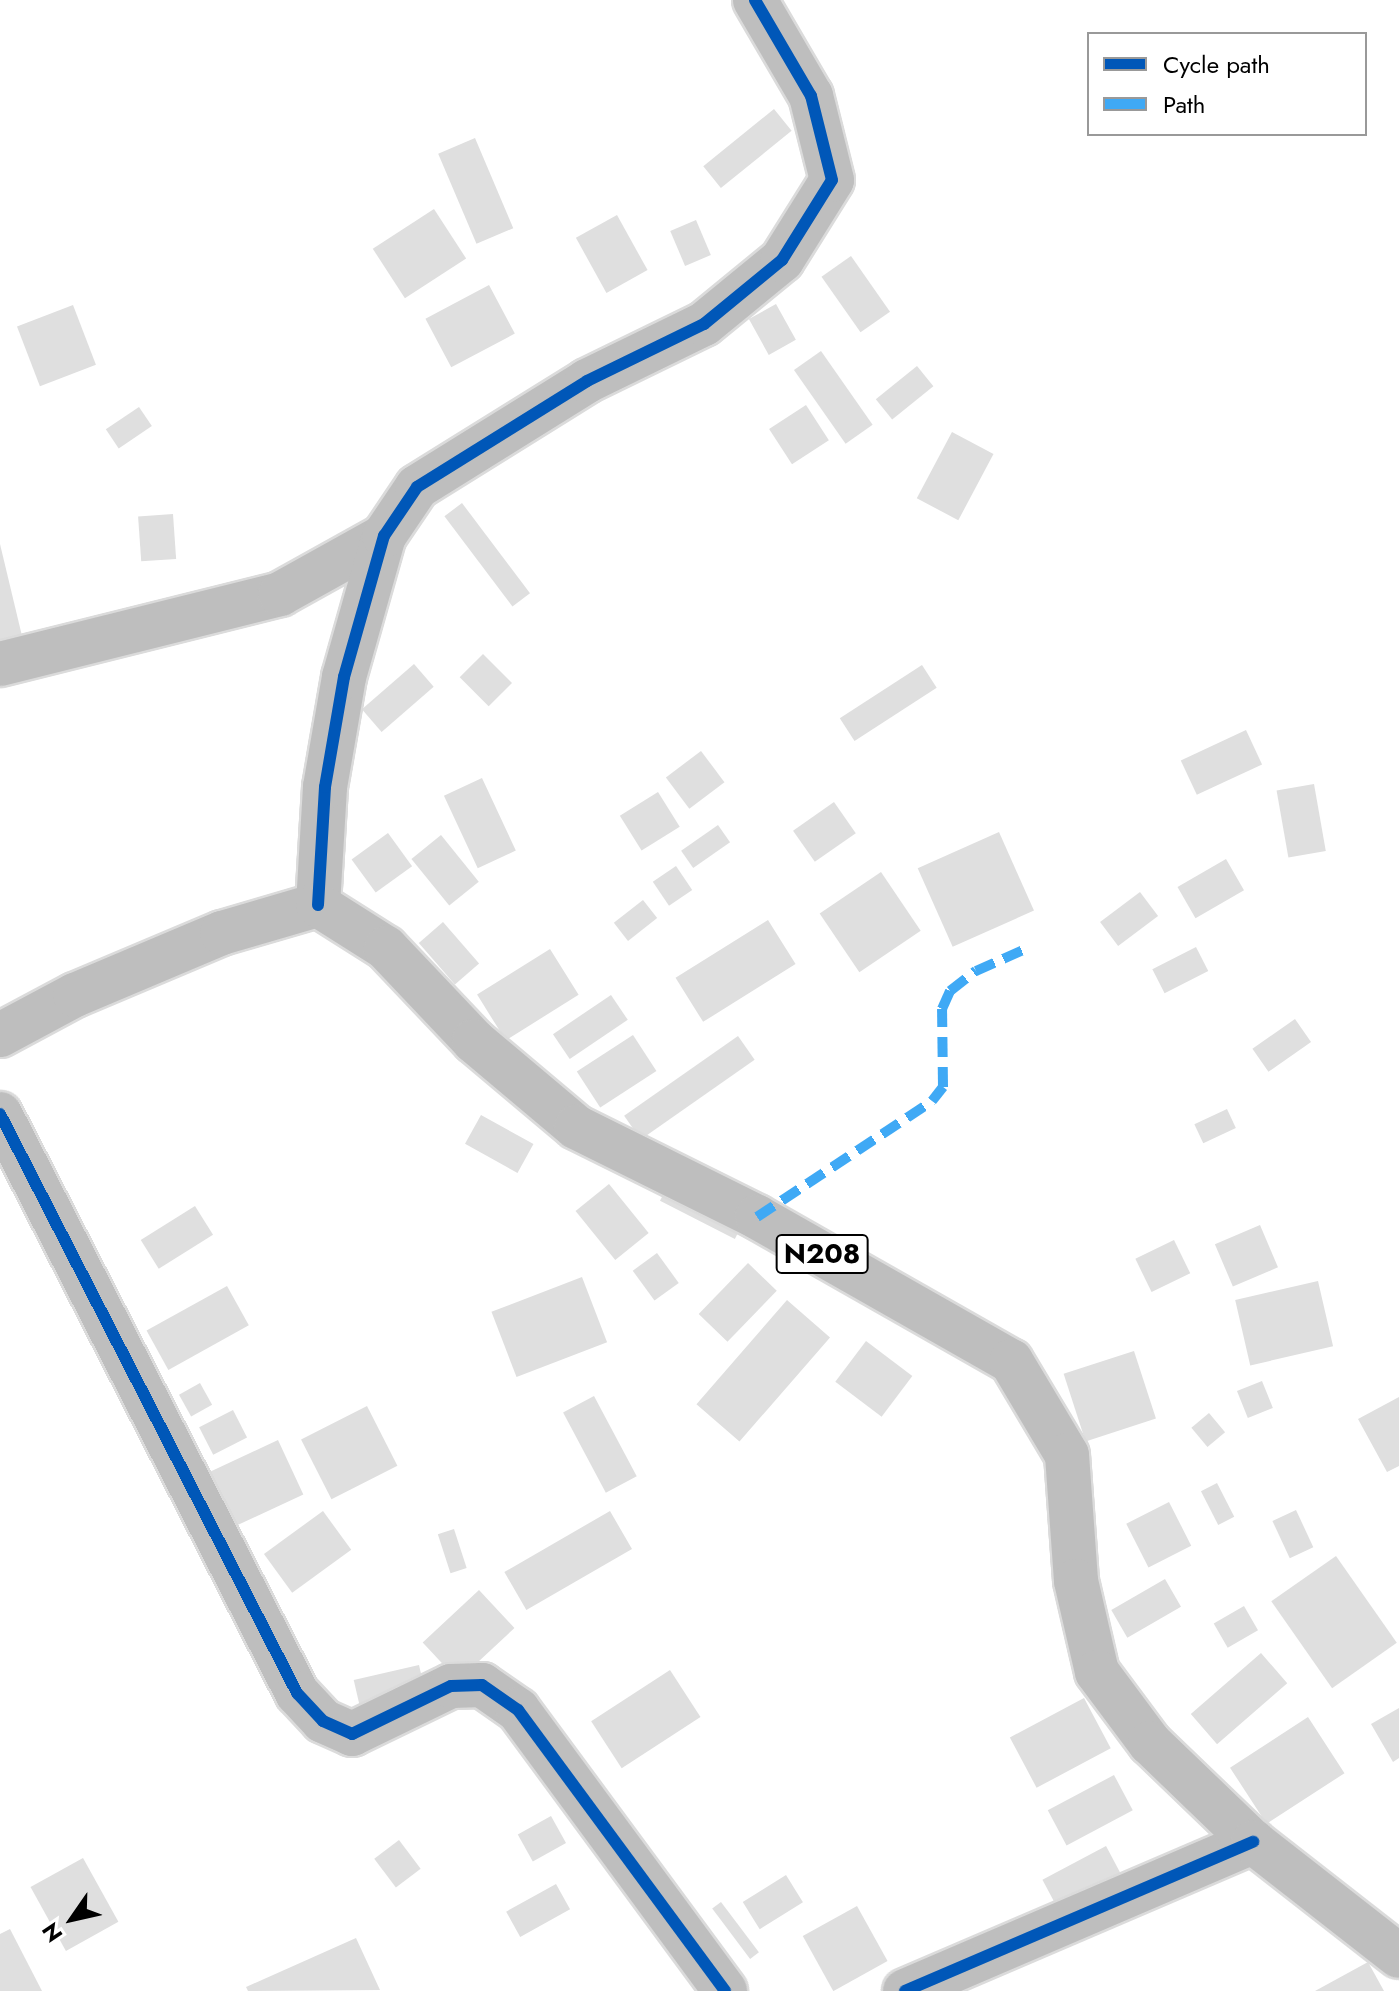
<!DOCTYPE html>
<style>
body{margin:0}
#map{position:relative;width:1399px;height:1991px;overflow:hidden;background:#fff;font-family:Jost,sans-serif}
div>[style]{position:absolute}
.building>*{inset:0;background:#dfdfdf;transform-origin:0 0}
.roads{filter:drop-shadow(2px 0 #dbdbdb) drop-shadow(-2px 0 #dbdbdb) drop-shadow(0 2px #dbdbdb) drop-shadow(0 -2px #dbdbdb)}
.minor>*{height:44px;margin:-22px;padding:0 22px;transform-origin:22px;border-radius:22px;background:#bebebe}
.highway>*{height:44px;margin:-22px;padding:0 22px;transform-origin:22px;border-radius:22px;background:#bebebe}
.quiet>*{height:10px;margin-top:-5px;transform-origin:0;background:repeating-linear-gradient(90deg,#3fa9f5 0 20px,transparent 0 30px)}
.cycleway>*{height:12px;margin:-6px;padding:0 6px;transform-origin:6px;border-radius:6px;background:#0057b8}
span{translate:-50% -50%;white-space:nowrap;text-align:center;line-height:1.15;-webkit-text-stroke:8px #fff;paint-order:stroke}
.shield-label span{padding:2px 6px;background:#fff;border:2px solid;border-radius:6px;-webkit-text-stroke-width:0}
.shield-label{font-size:28px;color:#000;font-weight:700}
.legend{position:absolute;left:1087px;top:32px;width:280px;height:104px;box-sizing:border-box;background:#fff;border:2px solid #999;margin:0;padding:10px 14px;list-style:none;font-size:24px;color:#000}
.legend li{display:flex;align-items:center;gap:16px;height:40px}
.legend b{width:40px;border:2px solid #999}
.north{position:absolute;left:32px;top:1879px;width:80px;height:80px;-webkit-text-stroke:6px #fff;paint-order:stroke;rotate:236deg;font-size:22px;font-weight:700;line-height:32px;text-align:center;color:#000}
.north::after{content:'';display:block;margin:auto;width:28px;height:36px;background:#000;clip-path:polygon(50% 0,100% 100%,50% 72%,0 100%)}
</style>
<div id="map">
<div class="building">
<div style="left:774px;top:109px;width:28px;height:91px;rotate:51deg"></div>
<div style="left:475px;top:138px;width:98px;height:40px;rotate:67deg"></div>
<div style="left:434px;top:209px;width:59px;height:73px;rotate:57deg"></div>
<div style="left:617px;top:215px;width:63px;height:47px;rotate:61deg"></div>
<div style="left:696px;top:220px;width:38px;height:28px;rotate:67deg"></div>
<div style="left:851px;top:256px;width:68px;height:36px;rotate:55deg"></div>
<div style="left:489px;top:285px;width:55px;height:72px;rotate:62deg"></div>
<div style="left:776px;top:304px;width:41px;height:31px;rotate:61deg"></div>
<div style="left:73px;top:305px;width:64px;height:60px;rotate:69deg"></div>
<div style="left:821px;top:351px;width:90px;height:33px;rotate:55deg"></div>
<div style="left:917px;top:366px;width:26px;height:53px;rotate:51deg"></div>
<div style="left:806px;top:405px;width:42px;height:44px;rotate:57deg"></div>
<div style="left:139px;top:407px;width:23px;height:40px;rotate:56deg"></div>
<div style="left:952px;top:432px;width:47px;height:75px;rotate:28deg"></div>
<div style="left:462px;top:503px;width:113px;height:22px;rotate:53deg"></div>
<div style="left:173px;top:514px;width:45px;height:35px;rotate:86deg"></div>
<div style="clip-path:polygon(0 544px,22px 636px,0 641px)"></div>
<div style="left:483px;top:654px;width:41px;height:33px;rotate:45deg"></div>
<div style="left:414px;top:664px;width:30px;height:69px;rotate:49deg"></div>
<div style="left:922px;top:665px;width:27px;height:98px;rotate:57deg"></div>
<div style="left:1246px;top:730px;width:38px;height:72px;rotate:65deg"></div>
<div style="left:701px;top:751px;width:39px;height:44px;rotate:53deg"></div>
<div style="left:482px;top:778px;width:80px;height:42px;rotate:65deg"></div>
<div style="left:1314px;top:784px;width:68px;height:38px;rotate:80deg"></div>
<div style="left:658px;top:792px;width:41px;height:45px;rotate:58deg"></div>
<div style="left:834px;top:802px;width:38px;height:50px;rotate:55deg"></div>
<div style="left:718px;top:825px;width:21px;height:45px;rotate:55deg"></div>
<div style="left:999px;top:832px;width:86px;height:89px;rotate:66deg"></div>
<div style="left:388px;top:833px;width:41px;height:45px;rotate:54deg"></div>
<div style="left:441px;top:835px;width:60px;height:38px;rotate:51deg"></div>
<div style="left:1226px;top:859px;width:36px;height:56px;rotate:60deg"></div>
<div style="left:676px;top:866px;width:29px;height:28px;rotate:56deg"></div>
<div style="left:881px;top:872px;width:71px;height:74px;rotate:56deg"></div>
<div style="left:1140px;top:892px;width:30px;height:50px;rotate:53deg"></div>
<div style="left:643px;top:900px;width:23px;height:37px;rotate:52deg"></div>
<div style="left:768px;top:920px;width:52px;height:109px;rotate:58deg"></div>
<div style="left:443px;top:922px;width:55px;height:32px;rotate:49deg"></div>
<div style="left:1196px;top:947px;width:27px;height:49px;rotate:63deg"></div>
<div style="left:550px;top:949px;width:54px;height:86px;rotate:58deg"></div>
<div style="left:611px;top:995px;width:30px;height:70px;rotate:56deg"></div>
<div style="left:1295px;top:1019px;width:28px;height:52px;rotate:55deg"></div>
<div style="left:633px;top:1035px;width:43px;height:67px;rotate:57deg"></div>
<div style="left:738px;top:1036px;width:29px;height:139px;rotate:55deg"></div>
<div style="left:1227px;top:1109px;width:21px;height:36px;rotate:65deg"></div>
<div style="left:481px;top:1115px;width:60px;height:33px;rotate:29deg"></div>
<div style="left:609px;top:1184px;width:63px;height:43px;rotate:51deg"></div>
<div style="left:665px;top:1191px;width:84px;height:11px;rotate:27deg"></div>
<div style="left:195px;top:1206px;width:34px;height:64px;rotate:58deg"></div>
<div style="left:1260px;top:1225px;width:46px;height:49px;rotate:67deg"></div>
<div style="left:1174px;top:1240px;width:37px;height:43px;rotate:64deg"></div>
<div style="left:657px;top:1253px;width:37px;height:30px;rotate:54deg"></div>
<div style="left:748px;top:1263px;width:40px;height:71px;rotate:44deg"></div>
<div style="left:582px;top:1277px;width:70px;height:97px;rotate:69deg"></div>
<div style="left:1318px;top:1281px;width:67px;height:85px;rotate:77deg"></div>
<div style="left:227px;top:1286px;width:45px;height:92px;rotate:61deg"></div>
<div style="left:787px;top:1300px;width:57px;height:138px;rotate:41deg"></div>
<div style="left:866px;top:1341px;width:58px;height:51px;rotate:37deg"></div>
<div style="left:1134px;top:1351px;width:71px;height:74px;rotate:72deg"></div>
<div style="left:1262px;top:1381px;width:29px;height:27px;rotate:68deg"></div>
<div style="left:200px;top:1383px;width:25px;height:24px;rotate:61deg"></div>
<div style="left:594px;top:1396px;width:91px;height:35px;rotate:62deg"></div>
<div style="clip-path:polygon(1399px 1397px,1399px 1466px,1387px 1472px,1358px 1419px)"></div>
<div style="left:367px;top:1406px;width:67px;height:74px;rotate:63deg"></div>
<div style="left:233px;top:1410px;width:31px;height:38px;rotate:63deg"></div>
<div style="left:1209px;top:1413px;width:25px;height:23px;rotate:50deg"></div>
<div style="left:278px;top:1440px;width:60px;height:75px;rotate:65deg"></div>
<div style="left:1217px;top:1483px;width:38px;height:18px;rotate:63deg"></div>
<div style="left:1169px;top:1502px;width:49px;height:48px;rotate:63deg"></div>
<div style="left:1296px;top:1510px;width:41px;height:26px;rotate:65deg"></div>
<div style="left:323px;top:1511px;width:48px;height:73px;rotate:54deg"></div>
<div style="left:610px;top:1511px;width:44px;height:122px;rotate:60deg"></div>
<div style="left:454px;top:1529px;width:41px;height:17px;rotate:72deg"></div>
<div style="left:1336px;top:1556px;width:106px;height:79px;rotate:55deg"></div>
<div style="left:1165px;top:1579px;width:32px;height:62px;rotate:60deg"></div>
<div style="left:479px;top:1590px;width:52px;height:77px;rotate:47deg"></div>
<div style="left:1244px;top:1606px;width:28px;height:35px;rotate:60deg"></div>
<div style="left:1261px;top:1653px;width:40px;height:93px;rotate:49deg"></div>
<div style="left:419px;top:1665px;width:28px;height:67px;rotate:77deg"></div>
<div style="left:670px;top:1670px;width:56px;height:94px;rotate:57deg"></div>
<div style="left:1084px;top:1698px;width:57px;height:84px;rotate:62deg"></div>
<div style="clip-path:polygon(1399px 1708px,1399px 1758px,1393px 1762px,1371px 1724px)"></div>
<div style="left:1308px;top:1717px;width:67px;height:93px;rotate:57deg"></div>
<div style="left:1114px;top:1775px;width:40px;height:75px;rotate:62deg"></div>
<div style="left:551px;top:1816px;width:31px;height:38px;rotate:61deg"></div>
<div style="left:399px;top:1840px;width:36px;height:31px;rotate:53deg"></div>
<div style="left:1106px;top:1846px;width:40px;height:72px;rotate:62deg"></div>
<div style="left:83px;top:1858px;width:73px;height:60px;rotate:61deg"></div>
<div style="left:786px;top:1875px;width:32px;height:51px;rotate:58deg"></div>
<div style="left:556px;top:1884px;width:29px;height:57px;rotate:61deg"></div>
<div style="left:721px;top:1902px;width:63px;height:11px;rotate:53deg"></div>
<div style="left:857px;top:1906px;width:63px;height:62px;rotate:61deg"></div>
<div style="clip-path:polygon(10px 1929px,42px 1991px,0 1991px,0 1934px)"></div>
<div style="clip-path:polygon(356px 1938px,380px 1990px,248px 1991px,246px 1987px)"></div>
<div style="clip-path:polygon(1368px 1962px,1384px 1991px,1315px 1991px)"></div>
</div>
<div class="roads">
<div class="minor">
<div style="left:0;top:664px;width:289px;rotate:-14deg"></div>
<div style="left:280px;top:594px;width:119px;rotate:-29.1deg"></div>
<div style="left:318px;top:905px;width:118px;rotate:-86.6deg"></div>
<div style="left:325px;top:787px;width:112px;rotate:-80.2deg"></div>
<div style="left:344px;top:677px;width:147px;rotate:-74.2deg"></div>
<div style="left:384px;top:536px;width:59px;rotate:-56deg"></div>
<div style="left:417px;top:487px;width:200px;rotate:-31.9deg"></div>
<div style="left:587px;top:381px;width:130px;rotate:-26deg"></div>
<div style="left:704px;top:324px;width:101px;rotate:-39.4deg"></div>
<div style="left:782px;top:260px;width:94px;rotate:-58deg"></div>
<div style="left:832px;top:180px;width:87px;rotate:-104deg"></div>
<div style="left:811px;top:96px;width:111px;rotate:-120.3deg"></div>
<div style="left:0;top:1114px;width:651px;rotate:62.84deg"></div>
<div style="left:297px;top:1693px;width:38px;rotate:47deg"></div>
<div style="left:323px;top:1721px;width:32px;rotate:24deg"></div>
<div style="left:352px;top:1734px;width:110px;rotate:-25.9deg"></div>
<div style="left:451px;top:1686px;width:31px;rotate:-2deg"></div>
<div style="left:482px;top:1685px;width:44px;rotate:34.8deg"></div>
<div style="left:518px;top:1710px;width:349px;rotate:53.6deg"></div>
<div style="left:905px;top:1991px;width:379px;rotate:-23.2deg"></div>
</div>
<div class="highway">
<div style="left:0;top:1035px;width:85px;rotate:-28.1deg"></div>
<div style="left:75px;top:995px;width:160px;rotate:-22.9deg"></div>
<div style="left:222px;top:933px;width:100px;rotate:-16.3deg"></div>
<div style="left:318px;top:905px;width:80px;rotate:32.3deg"></div>
<div style="left:386px;top:948px;width:128px;rotate:46.6deg"></div>
<div style="left:474px;top:1041px;width:133px;rotate:40.1deg"></div>
<div style="left:576px;top:1127px;width:202px;rotate:26.4deg"></div>
<div style="left:757px;top:1217px;width:292px;rotate:29.6deg"></div>
<div style="left:1011px;top:1361px;width:109px;rotate:59.2deg"></div>
<div style="left:1067px;top:1455px;width:126px;rotate:85.9deg"></div>
<div style="left:1076px;top:1581px;width:93px;rotate:77deg"></div>
<div style="left:1097px;top:1672px;width:89px;rotate:53.3deg"></div>
<div style="left:1150px;top:1743px;width:143px;rotate:43.9deg"></div>
<div style="left:1253px;top:1842px;width:185px;rotate:38deg"></div>
</div>
</div>
<div class="quiet">
<div style="left:757px;top:1217px;width:210px;rotate:-33.5deg"></div>
<div style="left:932px;top:1101px;width:18px;rotate:-52deg"></div>
<div style="left:943px;top:1087px;width:78px;rotate:-90.7deg"></div>
<div style="left:942px;top:1009px;width:20px;rotate:-66deg"></div>
<div style="left:950px;top:991px;width:33px;rotate:-38deg"></div>
<div style="left:976px;top:971px;width:59px;rotate:-24deg"></div>
</div>
<div class="cycleway">
<div style="left:318px;top:905px;width:118px;rotate:-86.6deg"></div>
<div style="left:325px;top:787px;width:112px;rotate:-80.2deg"></div>
<div style="left:344px;top:677px;width:147px;rotate:-74.2deg"></div>
<div style="left:384px;top:536px;width:59px;rotate:-56deg"></div>
<div style="left:417px;top:487px;width:200px;rotate:-31.9deg"></div>
<div style="left:587px;top:381px;width:130px;rotate:-26deg"></div>
<div style="left:704px;top:324px;width:101px;rotate:-39.4deg"></div>
<div style="left:782px;top:260px;width:94px;rotate:-58deg"></div>
<div style="left:832px;top:180px;width:87px;rotate:-104deg"></div>
<div style="left:811px;top:96px;width:111px;rotate:-120.3deg"></div>
<div style="left:0;top:1114px;width:651px;rotate:62.84deg"></div>
<div style="left:297px;top:1693px;width:38px;rotate:47deg"></div>
<div style="left:323px;top:1721px;width:32px;rotate:24deg"></div>
<div style="left:352px;top:1734px;width:110px;rotate:-25.9deg"></div>
<div style="left:451px;top:1686px;width:31px;rotate:-2deg"></div>
<div style="left:482px;top:1685px;width:44px;rotate:34.8deg"></div>
<div style="left:518px;top:1710px;width:349px;rotate:53.6deg"></div>
<div style="left:905px;top:1991px;width:379px;rotate:-23.2deg"></div>
</div>
<div class="shield-label">
<span style="left:822px;top:1254px">N208</span>
</div>
<ul class="legend">
<li><b style="height:10px;background:#0057b8"></b>Cycle path</li>
<li><b style="height:10px;background:#3fa9f5"></b>Path</li>
</ul>
<div class="north">N</div>
</div>
